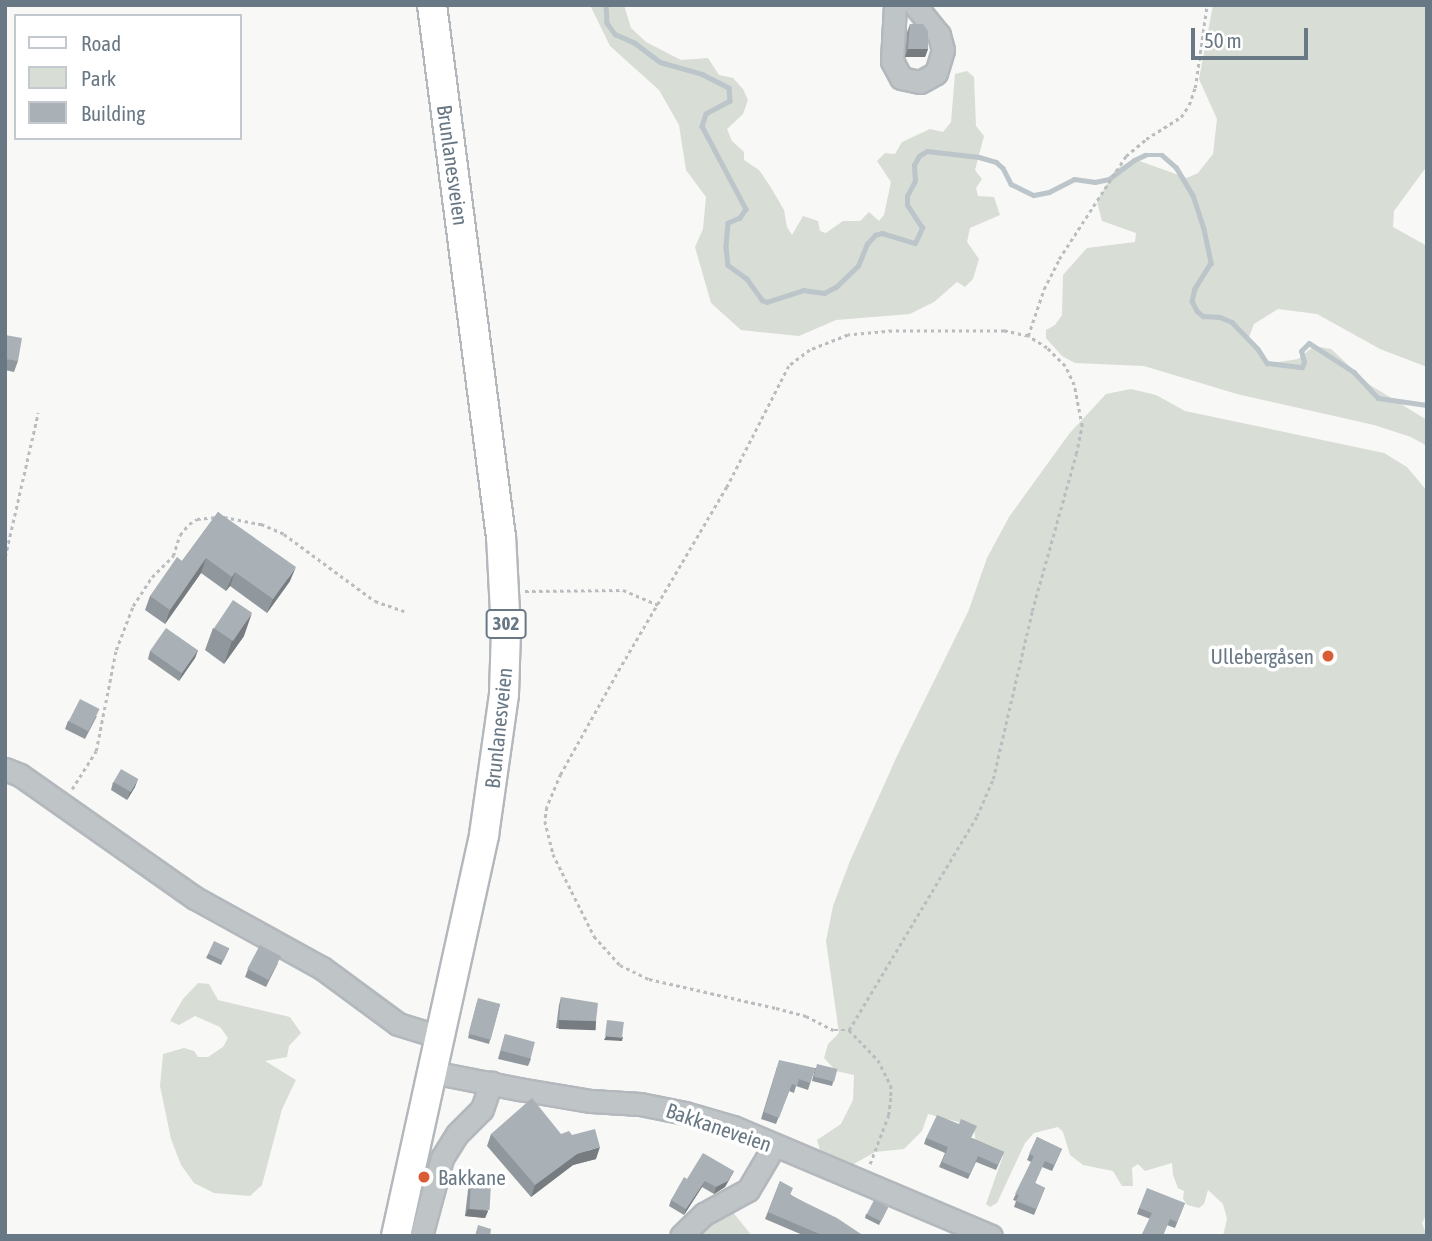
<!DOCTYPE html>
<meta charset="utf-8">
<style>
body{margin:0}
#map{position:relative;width:1432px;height:1241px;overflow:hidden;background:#f8f8f6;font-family:"Asap Condensed",sans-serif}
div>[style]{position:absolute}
.green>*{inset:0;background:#d8ddd5}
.stream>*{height:4.5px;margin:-2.25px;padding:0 2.25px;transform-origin:2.25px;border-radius:2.25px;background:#bbc5ca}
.path>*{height:2.5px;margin-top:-1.25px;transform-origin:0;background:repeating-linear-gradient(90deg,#babdbf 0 3.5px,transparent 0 7px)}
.roads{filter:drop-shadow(2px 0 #b3b8bc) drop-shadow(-2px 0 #b3b8bc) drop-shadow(0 2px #b3b8bc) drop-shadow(0 -2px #b3b8bc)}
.minor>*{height:21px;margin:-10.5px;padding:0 10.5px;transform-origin:10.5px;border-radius:10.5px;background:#bfc4c7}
.major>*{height:28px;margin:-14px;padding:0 14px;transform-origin:14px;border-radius:14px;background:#fff}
.wall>*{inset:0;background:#91989d}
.shaded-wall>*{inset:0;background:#767c7f;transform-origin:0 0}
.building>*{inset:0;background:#a9b1b6;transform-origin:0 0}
.dots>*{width:19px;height:19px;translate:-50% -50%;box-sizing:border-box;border:4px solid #fff;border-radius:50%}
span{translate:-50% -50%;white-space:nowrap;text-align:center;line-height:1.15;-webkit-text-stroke:7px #fff;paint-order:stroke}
.shield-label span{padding:2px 5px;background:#fff;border:2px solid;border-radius:5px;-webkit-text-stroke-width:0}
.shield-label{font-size:19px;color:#697885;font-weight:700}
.street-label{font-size:21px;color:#697885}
.poi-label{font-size:21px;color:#697885}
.right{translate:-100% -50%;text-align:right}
.left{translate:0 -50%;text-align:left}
.frame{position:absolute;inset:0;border:7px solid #697885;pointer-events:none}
.legend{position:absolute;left:14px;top:14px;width:228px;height:126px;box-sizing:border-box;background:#fff;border:2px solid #c3c9ce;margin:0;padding:9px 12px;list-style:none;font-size:21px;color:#697885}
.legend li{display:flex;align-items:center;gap:14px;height:35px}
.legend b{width:35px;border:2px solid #c3c9ce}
.scale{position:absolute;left:1191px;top:28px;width:117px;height:32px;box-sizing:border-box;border:4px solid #697885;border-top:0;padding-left:9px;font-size:21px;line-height:24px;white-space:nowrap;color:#697885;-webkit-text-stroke:5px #fff;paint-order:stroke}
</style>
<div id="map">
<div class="green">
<div style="clip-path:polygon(590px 5px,624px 5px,631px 28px,646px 42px,681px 60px,708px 58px,719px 75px,733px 78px,743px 89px,748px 100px,743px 114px,727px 129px,732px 141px,744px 152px,744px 160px,759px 170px,770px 186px,784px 210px,787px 227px,792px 235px,803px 216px,818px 221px,820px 231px,826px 233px,843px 221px,860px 221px,869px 212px,879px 221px,884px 215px,891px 182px,877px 161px,885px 153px,895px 154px,902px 142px,930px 129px,943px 132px,951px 122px,955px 74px,967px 71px,974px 77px,976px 126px,984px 136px,975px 170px,982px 179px,976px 188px,978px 196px,994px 197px,1000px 215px,970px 228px,967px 242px,979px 259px,973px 279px,965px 287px,957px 282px,934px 302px,910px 314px,836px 320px,799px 336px,741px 330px,711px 303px,695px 247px,703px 229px,706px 197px,686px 170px,679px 125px,659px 90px,610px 46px)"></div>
<div style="clip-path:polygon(1213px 5px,1427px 5px,1427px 166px,1394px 211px,1393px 227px,1427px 246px,1427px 367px,1380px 349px,1317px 314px,1278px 309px,1254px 324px,1249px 337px,1267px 364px,1298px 359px,1314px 346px,1331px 349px,1370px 385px,1427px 420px,1427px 446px,1411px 437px,1374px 425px,1237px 394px,1144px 366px,1075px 363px,1062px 356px,1046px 338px,1046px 330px,1055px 325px,1062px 315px,1063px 275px,1087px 248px,1135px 242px,1136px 233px,1102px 221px,1097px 201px,1115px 170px,1134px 159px,1187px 178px,1198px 173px,1213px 154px,1217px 119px,1199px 79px)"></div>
<div style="clip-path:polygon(1131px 389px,1156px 395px,1185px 411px,1384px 453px,1407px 467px,1427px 491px,1427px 1214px,1422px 1223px,1427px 1236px,1223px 1236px,1227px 1219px,1223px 1204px,1208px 1190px,1204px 1204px,1199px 1208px,1187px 1205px,1183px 1199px,1184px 1191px,1178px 1188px,1173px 1175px,1172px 1163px,1145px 1171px,1138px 1164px,1132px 1168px,1133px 1186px,1122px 1186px,1113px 1171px,1083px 1165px,1070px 1155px,1063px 1132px,1058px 1127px,1034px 1133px,1025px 1143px,997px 1203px,990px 1207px,986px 1204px,1003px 1156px,976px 1143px,974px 1130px,969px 1125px,928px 1114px,922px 1131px,904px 1149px,875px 1152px,852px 1165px,820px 1150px,817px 1140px,841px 1124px,853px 1100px,854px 1075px,836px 1071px,824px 1058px,828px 1044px,839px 1033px,826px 941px,833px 906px,850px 861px,897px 756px,968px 612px,987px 558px,1009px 517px,1069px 434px,1106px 394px)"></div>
<div style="clip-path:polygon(198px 983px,209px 984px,218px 1000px,290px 1017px,301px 1033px,289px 1046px,287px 1057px,265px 1061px,296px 1080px,282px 1109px,262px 1185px,250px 1196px,214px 1193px,194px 1183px,181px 1165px,171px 1139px,160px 1086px,163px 1054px,184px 1048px,194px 1051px,198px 1057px,208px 1057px,223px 1047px,228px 1038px,220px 1027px,195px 1016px,179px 1025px,170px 1021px,183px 999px)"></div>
<div style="clip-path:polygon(732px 1211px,752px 1236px,681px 1236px,706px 1218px)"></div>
</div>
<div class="stream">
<div style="left:606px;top:5px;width:18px;rotate:87deg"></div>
<div style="left:607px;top:23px;width:14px;rotate:54deg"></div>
<div style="left:615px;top:34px;width:22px;rotate:24deg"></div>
<div style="left:635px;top:43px;width:31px;rotate:37deg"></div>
<div style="left:660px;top:62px;width:44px;rotate:15.9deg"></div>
<div style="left:702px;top:74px;width:30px;rotate:27deg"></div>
<div style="left:729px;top:88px;width:13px;rotate:86deg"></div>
<div style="left:730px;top:101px;width:27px;rotate:152deg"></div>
<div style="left:706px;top:114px;width:13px;rotate:108deg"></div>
<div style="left:702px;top:126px;width:94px;rotate:62.1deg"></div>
<div style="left:746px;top:209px;width:11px;rotate:124deg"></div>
<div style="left:740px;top:218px;width:13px;rotate:157deg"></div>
<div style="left:728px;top:223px;width:24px;rotate:95deg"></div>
<div style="left:726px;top:247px;width:18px;rotate:84deg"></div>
<div style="left:728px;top:265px;width:24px;rotate:36deg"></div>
<div style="left:747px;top:279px;width:26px;rotate:54deg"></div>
<div style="left:762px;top:300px;width:5px;rotate:22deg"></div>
<div style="left:767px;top:302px;width:38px;rotate:-18deg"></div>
<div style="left:803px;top:290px;width:21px;rotate:8deg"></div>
<div style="left:824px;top:293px;width:13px;rotate:-27deg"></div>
<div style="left:836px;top:287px;width:30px;rotate:-44deg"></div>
<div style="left:858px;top:266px;width:24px;rotate:-68deg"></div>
<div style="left:867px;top:244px;width:12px;rotate:-48deg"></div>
<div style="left:875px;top:235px;width:7px;rotate:-16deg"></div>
<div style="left:882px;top:233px;width:34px;rotate:17deg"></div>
<div style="left:915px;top:243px;width:17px;rotate:-65deg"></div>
<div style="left:922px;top:228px;width:27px;rotate:-123deg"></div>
<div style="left:907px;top:205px;width:9px;rotate:-90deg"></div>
<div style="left:907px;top:196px;width:17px;rotate:-62deg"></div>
<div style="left:915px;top:181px;width:16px;rotate:-94deg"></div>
<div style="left:914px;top:165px;width:10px;rotate:-61deg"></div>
<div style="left:919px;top:156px;width:9px;rotate:-32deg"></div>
<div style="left:927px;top:151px;width:52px;rotate:6.6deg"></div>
<div style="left:979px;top:157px;width:18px;rotate:16deg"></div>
<div style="left:996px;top:162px;width:9px;rotate:41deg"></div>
<div style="left:1003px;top:168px;width:18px;rotate:63deg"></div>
<div style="left:1011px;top:184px;width:25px;rotate:26deg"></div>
<div style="left:1034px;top:195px;width:15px;rotate:-11deg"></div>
<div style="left:1049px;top:192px;width:28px;rotate:-27deg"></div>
<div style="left:1074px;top:179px;width:21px;rotate:8deg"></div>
<div style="left:1095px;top:182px;width:14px;rotate:-12deg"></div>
<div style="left:1109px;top:179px;width:31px;rotate:-37deg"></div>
<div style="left:1134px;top:160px;width:12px;rotate:-24deg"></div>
<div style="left:1145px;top:155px;width:17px"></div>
<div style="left:1162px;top:155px;width:18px;rotate:41deg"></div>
<div style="left:1176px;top:167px;width:33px;rotate:59deg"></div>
<div style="left:1193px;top:195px;width:36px;rotate:72deg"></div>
<div style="left:1204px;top:229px;width:35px;rotate:78deg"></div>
<div style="left:1211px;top:263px;width:31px;rotate:122deg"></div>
<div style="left:1195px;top:289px;width:12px;rotate:104deg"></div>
<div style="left:1192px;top:301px;width:11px;rotate:63deg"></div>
<div style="left:1197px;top:311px;width:8px;rotate:40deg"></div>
<div style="left:1203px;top:316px;width:17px;rotate:3deg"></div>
<div style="left:1220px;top:317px;width:13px;rotate:23deg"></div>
<div style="left:1232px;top:322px;width:37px;rotate:46deg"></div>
<div style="left:1258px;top:349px;width:17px;rotate:57deg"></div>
<div style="left:1267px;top:363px;width:35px;rotate:7deg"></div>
<div style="left:1302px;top:367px;width:5px;rotate:-68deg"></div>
<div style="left:1304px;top:362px;width:11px;rotate:-105deg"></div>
<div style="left:1301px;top:351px;width:11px;rotate:-45deg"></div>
<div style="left:1309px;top:343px;width:54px;rotate:32.8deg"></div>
<div style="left:1354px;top:372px;width:35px;rotate:47deg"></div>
<div style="left:1378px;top:398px;width:49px;rotate:8.1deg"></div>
</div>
<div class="path">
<div style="left:1028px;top:336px;width:50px;rotate:-71.2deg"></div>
<div style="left:1044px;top:289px;width:34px;rotate:-63deg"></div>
<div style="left:1059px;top:259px;width:123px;rotate:-57deg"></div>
<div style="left:1126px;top:156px;width:26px;rotate:-40deg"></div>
<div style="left:1146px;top:139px;width:41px;rotate:-32.2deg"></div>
<div style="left:1181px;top:117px;width:14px;rotate:-56deg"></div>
<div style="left:1189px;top:105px;width:18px;rotate:-71deg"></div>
<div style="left:1195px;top:88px;width:84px;rotate:-81.8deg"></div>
<div style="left:224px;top:517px;width:38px;rotate:11deg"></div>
<div style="left:261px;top:524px;width:25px;rotate:23deg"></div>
<div style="left:284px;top:534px;width:113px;rotate:36.4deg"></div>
<div style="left:375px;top:601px;width:31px;rotate:19deg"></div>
<div style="left:5px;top:557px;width:148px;rotate:-77.1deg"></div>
<div style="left:525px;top:591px;width:98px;rotate:-0.6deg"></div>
<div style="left:623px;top:590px;width:38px;rotate:23deg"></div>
<div style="left:72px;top:789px;width:45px;rotate:-57.7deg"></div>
<div style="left:96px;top:751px;width:103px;rotate:-78.8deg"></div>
<div style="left:116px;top:650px;width:47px;rotate:-68.9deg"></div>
<div style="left:133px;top:606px;width:35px;rotate:-57deg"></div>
<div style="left:152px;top:577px;width:30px;rotate:-45deg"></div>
<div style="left:173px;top:556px;width:22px;rotate:-72deg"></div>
<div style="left:180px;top:535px;width:14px;rotate:-51deg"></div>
<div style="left:189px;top:524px;width:9px;rotate:-32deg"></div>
<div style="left:197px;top:519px;width:20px;rotate:-6deg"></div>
<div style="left:849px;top:1030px;width:249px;rotate:-59.1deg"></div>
<div style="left:977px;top:816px;width:40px;rotate:-66.6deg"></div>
<div style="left:993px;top:779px;width:172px;rotate:-76.9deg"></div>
<div style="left:1032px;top:611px;width:163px;rotate:-74.3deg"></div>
<div style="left:1076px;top:454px;width:29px;rotate:-78deg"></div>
<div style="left:1082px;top:426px;width:42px;rotate:-101deg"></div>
<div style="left:1074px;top:385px;width:21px;rotate:-115deg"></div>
<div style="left:1065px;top:366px;width:25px;rotate:-135deg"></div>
<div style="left:1047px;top:348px;width:22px;rotate:-148deg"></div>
<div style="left:1028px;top:336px;width:25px;rotate:-168deg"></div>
<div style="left:1004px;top:331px;width:112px;rotate:180deg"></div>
<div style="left:892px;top:331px;width:44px;rotate:174.8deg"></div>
<div style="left:848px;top:335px;width:41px;rotate:158.5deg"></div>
<div style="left:810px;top:350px;width:26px;rotate:143deg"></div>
<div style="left:789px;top:366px;width:136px;rotate:117.1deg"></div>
<div style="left:727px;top:487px;width:217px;rotate:120.5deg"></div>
<div style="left:617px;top:674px;width:115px;rotate:119.2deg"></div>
<div style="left:561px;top:774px;width:36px;rotate:113deg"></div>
<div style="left:547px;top:807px;width:14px;rotate:98deg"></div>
<div style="left:545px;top:821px;width:34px;rotate:76deg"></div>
<div style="left:553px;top:854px;width:92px;rotate:63.4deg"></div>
<div style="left:594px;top:936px;width:39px;rotate:48deg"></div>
<div style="left:620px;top:965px;width:32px;rotate:26deg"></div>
<div style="left:649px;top:979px;width:130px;rotate:12.9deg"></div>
<div style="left:776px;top:1008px;width:31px;rotate:15deg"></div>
<div style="left:806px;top:1016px;width:31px;rotate:27deg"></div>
<div style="left:834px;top:1030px;width:15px"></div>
<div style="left:849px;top:1030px;width:42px;rotate:46deg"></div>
<div style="left:878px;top:1060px;width:28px;rotate:63deg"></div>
<div style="left:891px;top:1085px;width:13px;rotate:90deg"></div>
<div style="left:891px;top:1098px;width:17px;rotate:97deg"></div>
<div style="left:889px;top:1115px;width:53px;rotate:110.8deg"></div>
</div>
<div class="roads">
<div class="minor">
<div style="left:895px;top:5px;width:56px;rotate:93.1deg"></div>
<div style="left:892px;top:61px;width:19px;rotate:62deg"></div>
<div style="left:901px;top:78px;width:19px;rotate:12deg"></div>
<div style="left:920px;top:82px;width:18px;rotate:-29deg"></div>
<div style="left:936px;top:73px;width:24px;rotate:-73deg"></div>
<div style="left:943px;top:50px;width:16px;rotate:-105deg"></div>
<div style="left:939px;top:35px;width:38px;rotate:-129deg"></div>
<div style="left:5px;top:769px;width:16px;rotate:22deg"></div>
<div style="left:20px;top:775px;width:214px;rotate:35.1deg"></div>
<div style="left:195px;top:898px;width:145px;rotate:28.9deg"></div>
<div style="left:322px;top:968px;width:94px;rotate:36.4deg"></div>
<div style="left:398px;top:1024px;width:44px;rotate:17.2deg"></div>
<div style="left:432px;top:1072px;width:89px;rotate:11.1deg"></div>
<div style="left:519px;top:1089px;width:73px;rotate:9.5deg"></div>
<div style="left:591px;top:1101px;width:49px;rotate:3.5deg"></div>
<div style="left:640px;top:1104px;width:46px;rotate:11.3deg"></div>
<div style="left:685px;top:1113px;width:50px;rotate:16.3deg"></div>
<div style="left:733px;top:1127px;width:280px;rotate:22.9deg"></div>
<div style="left:421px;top:1236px;width:81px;rotate:-74.9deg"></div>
<div style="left:442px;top:1158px;width:28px;rotate:-58deg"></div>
<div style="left:457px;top:1134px;width:35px;rotate:-45deg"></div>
<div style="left:482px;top:1109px;width:28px;rotate:-71deg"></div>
<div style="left:681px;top:1236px;width:32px;rotate:-44deg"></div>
<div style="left:704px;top:1214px;width:50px;rotate:-28.6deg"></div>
<div style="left:748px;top:1190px;width:51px;rotate:-59.4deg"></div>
</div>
<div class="major">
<div style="left:396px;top:1236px;width:411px;rotate:-77.6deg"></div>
<div style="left:484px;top:835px;width:142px;rotate:-81.9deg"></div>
<div style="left:504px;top:694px;width:63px;rotate:-88.2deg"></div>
<div style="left:506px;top:631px;width:94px;rotate:-93deg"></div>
<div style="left:501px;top:537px;width:536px;rotate:-97.39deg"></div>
</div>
</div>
<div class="wall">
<div style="clip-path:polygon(910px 24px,928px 49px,925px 57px,905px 57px,907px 32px)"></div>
<div style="clip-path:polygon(5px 335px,18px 361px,14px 372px,5px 370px)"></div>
<div style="clip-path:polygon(218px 512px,290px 581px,267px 613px,230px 586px,226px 591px,201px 573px,165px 624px,145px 610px,150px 596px,182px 561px)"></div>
<div style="clip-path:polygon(213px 628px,244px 636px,224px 664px,205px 650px)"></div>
<div style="clip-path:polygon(198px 650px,195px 658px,179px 681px,148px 659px,150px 651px)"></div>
<div style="clip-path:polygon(97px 716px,85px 739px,65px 729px,68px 721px)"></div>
<div style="clip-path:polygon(113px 782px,135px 787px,127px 800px,111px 790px)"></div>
<div style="clip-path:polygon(229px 948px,221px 965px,206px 958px,208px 954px)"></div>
<div style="clip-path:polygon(278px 963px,266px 987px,245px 977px,248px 969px)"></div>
<div style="clip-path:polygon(561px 997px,596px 1021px,593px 1029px,556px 1028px,559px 1005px)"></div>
<div style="clip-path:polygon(477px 1002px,500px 1004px,489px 1044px,468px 1038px)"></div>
<div style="clip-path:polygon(505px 1034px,531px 1059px,528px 1066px,498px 1059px)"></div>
<div style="clip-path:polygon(777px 1067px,815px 1068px,808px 1090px,796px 1086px,794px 1093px,789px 1091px,776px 1124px,761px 1119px)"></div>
<div style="clip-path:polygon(815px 1068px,837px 1069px,832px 1086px,812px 1081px)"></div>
<div style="clip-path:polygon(491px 1134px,572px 1135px,596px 1159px,573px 1165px,531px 1197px,487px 1146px)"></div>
<div style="clip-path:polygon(1037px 1137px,1062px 1149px,1052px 1171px,1042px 1167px,1035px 1183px,1045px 1188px,1034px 1215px,1014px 1207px,1016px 1201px,1013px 1200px,1031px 1162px,1027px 1160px)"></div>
<div style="clip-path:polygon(926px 1138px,972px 1138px,1004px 1152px,996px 1170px,976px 1162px,968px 1179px,939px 1167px,945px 1153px,924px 1144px)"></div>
<div style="clip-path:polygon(734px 1171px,725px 1187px,714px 1194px,702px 1187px,684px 1215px,669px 1206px,671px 1200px,687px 1179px)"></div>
<div style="clip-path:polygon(780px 1181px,791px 1195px,864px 1236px,805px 1236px,765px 1219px)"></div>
<div style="clip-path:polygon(471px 1182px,488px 1211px,485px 1218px,465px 1216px,468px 1190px)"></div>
<div style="clip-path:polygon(1185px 1203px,1175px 1228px,1137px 1214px,1139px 1208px)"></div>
<div style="clip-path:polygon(888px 1207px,879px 1225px,865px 1218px,866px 1214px)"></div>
</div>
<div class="shaded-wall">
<div style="clip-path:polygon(908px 49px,928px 49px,925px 57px,905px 57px)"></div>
<div style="clip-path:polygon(206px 558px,201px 573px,165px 624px,170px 610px)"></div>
<div style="clip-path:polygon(296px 567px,290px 581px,267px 613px,273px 599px)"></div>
<div style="clip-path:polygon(235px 572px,230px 586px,226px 591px,232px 577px)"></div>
<div style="clip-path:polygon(252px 613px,244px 636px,224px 664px,232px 641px)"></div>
<div style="clip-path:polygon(198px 650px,195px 658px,179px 681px,182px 673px)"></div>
<div style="clip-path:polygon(138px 779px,135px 787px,127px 800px,130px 792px)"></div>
<div style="left:559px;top:1020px;width:37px;height:9px;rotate:2deg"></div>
<div style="clip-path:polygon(606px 1036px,623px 1037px,622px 1041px,604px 1040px)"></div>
<div style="clip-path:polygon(600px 1147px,596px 1159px,573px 1165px,531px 1197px,535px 1185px,577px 1154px)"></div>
<div style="clip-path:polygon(734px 1171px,725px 1187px,714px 1194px,716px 1187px)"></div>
<div style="clip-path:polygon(705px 1181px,702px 1187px,684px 1215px,686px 1209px)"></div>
<div style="clip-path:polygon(468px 1209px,488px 1211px,485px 1218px,465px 1216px)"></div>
</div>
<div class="building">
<div style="clip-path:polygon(910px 24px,923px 24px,928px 31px,928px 49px,908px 49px)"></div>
<div style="clip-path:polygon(5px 335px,22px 338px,18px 361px,5px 359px)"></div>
<div style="clip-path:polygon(218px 512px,296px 567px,273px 599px,235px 572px,232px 577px,206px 558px,170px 610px,150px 596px,177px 557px,182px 561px)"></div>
<div style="left:233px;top:600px;width:23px;height:34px;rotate:34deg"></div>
<div style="left:166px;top:628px;width:39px;height:28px;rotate:35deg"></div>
<div style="left:80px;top:699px;width:22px;height:25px;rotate:27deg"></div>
<div style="left:121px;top:769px;width:20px;height:15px;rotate:30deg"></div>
<div style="left:214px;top:941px;width:17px;height:14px;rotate:25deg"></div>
<div style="left:260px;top:945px;width:24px;height:27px;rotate:28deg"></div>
<div style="clip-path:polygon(561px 997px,598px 1003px,596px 1021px,559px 1020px)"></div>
<div style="left:478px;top:998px;width:23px;height:37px;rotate:15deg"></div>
<div style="left:607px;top:1020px;width:17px;height:16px;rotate:7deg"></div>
<div style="left:505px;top:1034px;width:31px;height:17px;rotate:15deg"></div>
<div style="clip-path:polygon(779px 1060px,815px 1068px,810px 1083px,799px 1079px,797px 1086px,792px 1084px,779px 1118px,764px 1112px)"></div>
<div style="left:817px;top:1064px;width:21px;height:13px;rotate:14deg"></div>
<div style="clip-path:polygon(532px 1098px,561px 1134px,569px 1131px,572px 1135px,595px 1129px,600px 1147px,577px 1154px,535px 1185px,491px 1134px)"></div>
<div style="clip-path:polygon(937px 1115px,959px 1124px,961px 1119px,977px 1126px,971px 1138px,1004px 1152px,998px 1165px,978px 1156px,970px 1174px,942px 1162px,948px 1147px,926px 1138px)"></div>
<div style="clip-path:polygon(1037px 1137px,1062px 1149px,1054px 1165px,1045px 1161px,1035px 1183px,1045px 1188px,1036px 1209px,1016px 1201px,1019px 1195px,1015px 1194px,1034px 1156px,1029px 1154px)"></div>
<div style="clip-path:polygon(703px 1153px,734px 1171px,728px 1181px,716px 1187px,705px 1181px,686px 1209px,671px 1200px,684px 1177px,687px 1179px)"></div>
<div style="clip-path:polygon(780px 1181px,793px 1188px,790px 1195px,837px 1218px,864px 1236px,824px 1236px,768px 1212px)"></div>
<div style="left:471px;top:1182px;width:20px;height:27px;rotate:3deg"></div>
<div style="clip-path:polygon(1147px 1188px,1185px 1203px,1177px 1222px,1170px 1219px,1163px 1236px,1141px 1236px,1152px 1213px,1139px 1208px)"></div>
<div style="left:874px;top:1200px;width:16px;height:16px;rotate:27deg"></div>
<div style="clip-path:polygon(478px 1225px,491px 1229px,490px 1236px,475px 1236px)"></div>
</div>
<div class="dots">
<div style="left:1328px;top:656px;background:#d95c35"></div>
<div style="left:424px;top:1177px;background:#d95c35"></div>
</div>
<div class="shield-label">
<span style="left:506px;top:624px">302</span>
</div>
<div class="street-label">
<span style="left:453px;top:165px;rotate:82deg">Brunlanesveien</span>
<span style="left:498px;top:728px;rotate:-84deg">Brunlanesveien</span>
<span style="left:719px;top:1127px;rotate:19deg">Bakkaneveien</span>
</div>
<div class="poi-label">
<span class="right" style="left:1314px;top:656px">Ullebergåsen</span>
<span class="left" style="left:438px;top:1177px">Bakkane</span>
</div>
<div class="frame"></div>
<ul class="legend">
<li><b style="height:9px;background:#fff"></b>Road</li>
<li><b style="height:19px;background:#d8ddd5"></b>Park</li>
<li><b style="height:19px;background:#a9b1b6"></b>Building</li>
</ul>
<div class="scale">50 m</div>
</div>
